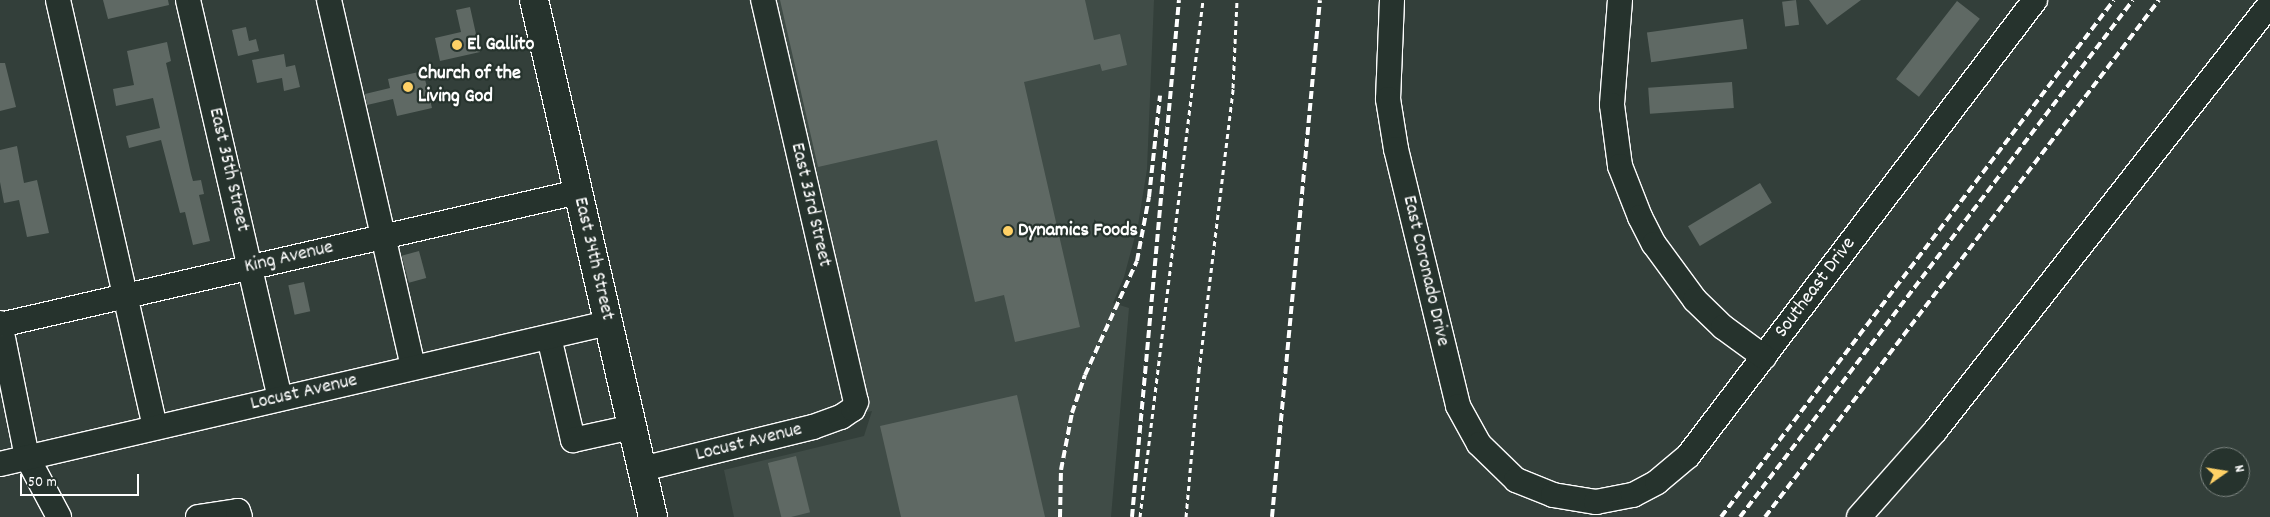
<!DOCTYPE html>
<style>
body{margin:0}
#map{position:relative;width:2270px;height:517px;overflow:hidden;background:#333f3a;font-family:Dekko,sans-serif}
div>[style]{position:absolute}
.built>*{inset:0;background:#404c47}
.building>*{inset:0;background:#5f6964;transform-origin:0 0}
.path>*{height:3px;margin-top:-1.5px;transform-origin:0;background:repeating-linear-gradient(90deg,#fff 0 5px,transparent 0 9px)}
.roads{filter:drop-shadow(1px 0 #fff) drop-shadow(-1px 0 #fff) drop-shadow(0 1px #fff) drop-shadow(0 -1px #fff)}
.minor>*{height:24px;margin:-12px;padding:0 12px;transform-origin:12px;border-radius:12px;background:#26332d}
.major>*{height:28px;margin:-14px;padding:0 14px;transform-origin:14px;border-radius:14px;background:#26332d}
.rail>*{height:4px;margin-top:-2px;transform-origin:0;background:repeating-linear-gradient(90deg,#fff 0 8px,transparent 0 12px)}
.dots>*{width:14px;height:14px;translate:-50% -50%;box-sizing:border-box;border:2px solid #26332d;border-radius:50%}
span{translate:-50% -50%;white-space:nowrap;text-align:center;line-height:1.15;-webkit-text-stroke:4.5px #26332d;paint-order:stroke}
.poi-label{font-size:20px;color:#fff;font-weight:700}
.left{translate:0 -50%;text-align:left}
.street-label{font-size:20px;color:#fff}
.north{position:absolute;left:2200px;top:447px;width:50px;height:50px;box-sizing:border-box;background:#26332d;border:1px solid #7d8581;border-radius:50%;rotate:77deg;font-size:14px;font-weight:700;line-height:20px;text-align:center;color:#fff}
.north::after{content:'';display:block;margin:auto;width:18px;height:22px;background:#ffd166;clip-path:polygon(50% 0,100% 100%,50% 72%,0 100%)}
.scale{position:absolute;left:20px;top:474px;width:119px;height:22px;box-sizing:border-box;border:2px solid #fff;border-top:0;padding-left:6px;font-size:15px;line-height:18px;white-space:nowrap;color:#fff;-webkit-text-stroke:4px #26332d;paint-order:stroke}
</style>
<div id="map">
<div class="built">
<div style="clip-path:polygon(756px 0,1154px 0,1147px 169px,1138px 225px,1124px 277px,1113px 303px,1129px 308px,1111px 517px,734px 517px,724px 470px,864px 436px,872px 411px,850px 415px)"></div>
</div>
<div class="building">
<div style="clip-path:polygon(103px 0,168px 0,169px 5px,108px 19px)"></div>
<div style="clip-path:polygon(780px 0,1085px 0,1094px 40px,1120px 34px,1127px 65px,1102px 71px,1100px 64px,1024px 82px,1080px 327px,1015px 342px,1004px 295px,975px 302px,937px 140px,818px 167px)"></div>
<div style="left:1796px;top:0;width:25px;height:14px;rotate:83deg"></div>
<div style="clip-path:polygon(1809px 0,1861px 0,1827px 25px)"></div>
<div style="left:1957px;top:1px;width:29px;height:99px;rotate:38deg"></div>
<div style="clip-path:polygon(470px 7px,480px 52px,440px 61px,435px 38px,461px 32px,456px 10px)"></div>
<div style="left:1743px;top:19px;width:30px;height:97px;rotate:82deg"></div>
<div style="clip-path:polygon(246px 27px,249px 41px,256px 39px,259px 51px,238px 56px,232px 30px)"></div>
<div style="clip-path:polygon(167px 42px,171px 61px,166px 63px,191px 174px,193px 181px,201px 180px,204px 194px,199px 195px,210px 241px,193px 245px,185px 212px,180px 213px,161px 140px,129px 148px,126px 136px,160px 128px,153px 98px,116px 106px,113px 89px,134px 85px,127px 51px)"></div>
<div style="clip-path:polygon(284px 54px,286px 67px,295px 65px,300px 87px,284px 91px,282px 78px,257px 83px,252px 60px)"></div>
<div style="clip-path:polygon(0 63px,5px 63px,16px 107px,0 111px)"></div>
<div style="clip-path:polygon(423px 71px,432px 108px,397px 116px,393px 99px,367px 105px,365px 94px,390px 88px,388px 79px)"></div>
<div style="left:1732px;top:82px;width:26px;height:84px;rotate:86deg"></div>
<div style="clip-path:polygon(17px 146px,24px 183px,37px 180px,49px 233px,27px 237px,19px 200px,4px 203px,0 182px,0 150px)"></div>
<div style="left:1760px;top:183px;width:23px;height:84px;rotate:59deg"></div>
<div style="left:419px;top:251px;width:28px;height:18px;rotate:75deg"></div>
<div style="left:304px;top:282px;width:30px;height:16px;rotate:78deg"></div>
<div style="clip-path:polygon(1017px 395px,1045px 517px,901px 517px,880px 426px)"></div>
<div style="left:796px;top:456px;width:58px;height:29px;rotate:76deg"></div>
</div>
<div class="path">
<div style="left:1140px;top:517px;width:521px;rotate:-83.05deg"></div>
<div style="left:1186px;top:517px;width:147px;rotate:-84.9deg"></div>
<div style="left:1199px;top:371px;width:285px;rotate:-83.1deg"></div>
<div style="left:1233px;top:88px;width:88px;rotate:-87.4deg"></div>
</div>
<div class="roads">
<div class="minor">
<div style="left:58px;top:0;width:438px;rotate:77.2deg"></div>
<div style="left:188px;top:0;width:408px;rotate:77deg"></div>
<div style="left:329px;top:0;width:377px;rotate:77.1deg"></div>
<div style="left:1392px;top:0;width:99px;rotate:92.3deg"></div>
<div style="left:1388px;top:99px;width:51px;rotate:80.9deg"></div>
<div style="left:1396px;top:149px;width:264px;rotate:76.4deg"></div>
<div style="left:1458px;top:406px;width:43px;rotate:61.1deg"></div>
<div style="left:1479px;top:444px;width:52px;rotate:44.2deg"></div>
<div style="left:1516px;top:480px;width:40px;rotate:22deg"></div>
<div style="left:1553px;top:495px;width:44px;rotate:9.2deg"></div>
<div style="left:1596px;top:502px;width:38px;rotate:-11deg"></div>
<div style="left:1633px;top:495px;width:27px;rotate:-28deg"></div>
<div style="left:1657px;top:482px;width:40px;rotate:-40deg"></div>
<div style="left:1688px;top:456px;width:573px;rotate:-52.73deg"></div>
<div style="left:1620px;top:0;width:105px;rotate:94.4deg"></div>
<div style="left:1612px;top:105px;width:62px;rotate:82.5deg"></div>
<div style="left:1620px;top:166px;width:55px;rotate:68.6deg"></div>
<div style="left:1640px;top:217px;width:30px;rotate:63deg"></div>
<div style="left:1654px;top:244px;width:69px;rotate:53.8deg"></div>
<div style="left:1695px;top:300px;width:39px;rotate:44deg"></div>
<div style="left:1723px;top:327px;width:51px;rotate:36.2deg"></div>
<div style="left:0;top:323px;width:137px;rotate:78.6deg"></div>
<div style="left:27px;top:457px;width:68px;rotate:61.9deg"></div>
<div style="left:0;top:325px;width:593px;rotate:-12.96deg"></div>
<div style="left:549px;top:337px;width:106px;rotate:76.9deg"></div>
<div style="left:573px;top:440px;width:60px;rotate:-12.4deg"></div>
<div style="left:0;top:464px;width:624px;rotate:-13.06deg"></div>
<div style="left:642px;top:469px;width:176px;rotate:-13.8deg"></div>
<div style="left:813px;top:427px;width:30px;rotate:-20deg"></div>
<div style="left:841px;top:417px;width:14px;rotate:-34deg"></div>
<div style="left:853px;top:409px;width:8px;rotate:-67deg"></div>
<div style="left:856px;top:402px;width:413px;rotate:-103deg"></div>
<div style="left:198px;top:517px;width:40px;rotate:-8.5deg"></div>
<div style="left:238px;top:511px;width:6px;rotate:72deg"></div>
<div style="left:1859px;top:517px;width:115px;rotate:-48.5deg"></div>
<div style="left:1935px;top:431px;width:543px;rotate:-51.88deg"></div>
</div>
<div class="major">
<div style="left:534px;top:0;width:531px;rotate:77.04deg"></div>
</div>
</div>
<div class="rail">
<div style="left:1060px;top:517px;width:47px;rotate:-88.8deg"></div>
<div style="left:1061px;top:470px;width:58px;rotate:-79.1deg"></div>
<div style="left:1072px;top:413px;width:40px;rotate:-71.1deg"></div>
<div style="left:1085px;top:375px;width:125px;rotate:-65.5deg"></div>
<div style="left:1137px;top:261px;width:65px;rotate:-79.4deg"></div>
<div style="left:1149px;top:197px;width:102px;rotate:-83.8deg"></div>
<div style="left:1132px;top:517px;width:519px;rotate:-84.81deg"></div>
<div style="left:1272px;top:517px;width:519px;rotate:-84.7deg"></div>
<div style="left:1721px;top:517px;width:649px;rotate:-52.76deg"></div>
<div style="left:1740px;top:517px;width:649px;rotate:-52.76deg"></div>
<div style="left:1765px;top:517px;width:650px;rotate:-52.69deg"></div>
</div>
<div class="dots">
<div style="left:457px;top:45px;background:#ffd166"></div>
<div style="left:408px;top:87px;background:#ffd166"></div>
<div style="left:1008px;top:231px;background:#ffd166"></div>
</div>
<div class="poi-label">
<span class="left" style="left:467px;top:45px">El Gallito</span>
<span class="left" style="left:418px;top:86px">Church of the<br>Living God</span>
<span class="left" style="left:1018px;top:231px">Dynamics Foods</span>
</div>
<div class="street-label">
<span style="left:228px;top:170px;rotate:77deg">East 35th Street</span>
<span style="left:810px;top:205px;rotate:77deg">East 33rd Street</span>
<span style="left:289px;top:258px;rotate:-13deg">King Avenue</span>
<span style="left:593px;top:259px;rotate:77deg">East 34th Street</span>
<span style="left:1425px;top:271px;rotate:77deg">East Coronado Drive</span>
<span style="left:1816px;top:288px;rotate:-53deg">Southeast Drive</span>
<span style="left:304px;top:393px;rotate:-13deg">Locust Avenue</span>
<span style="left:749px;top:443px;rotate:-14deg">Locust Avenue</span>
</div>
<div class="north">N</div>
<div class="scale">50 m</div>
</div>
